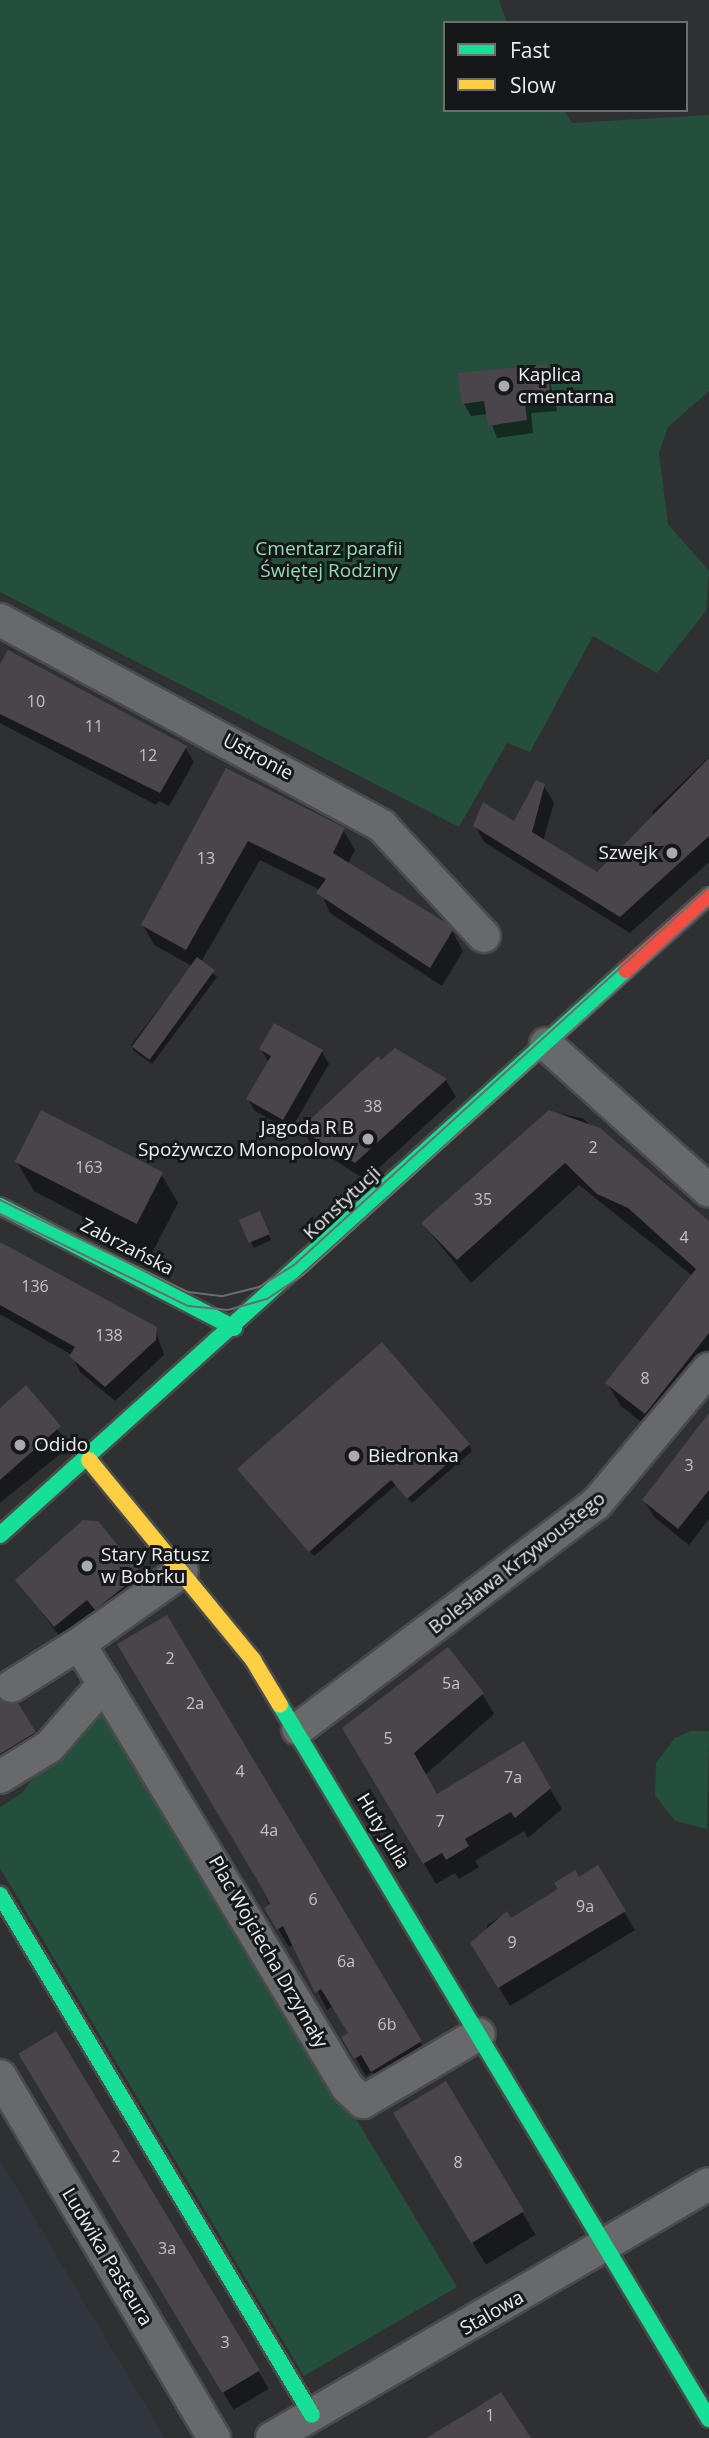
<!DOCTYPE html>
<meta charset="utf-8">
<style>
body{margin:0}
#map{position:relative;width:709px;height:2438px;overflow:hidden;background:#2e3032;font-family:"Open Sans",sans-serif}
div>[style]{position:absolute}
.built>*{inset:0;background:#31353e}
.green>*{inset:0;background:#244f3c}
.shadow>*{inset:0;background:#0007;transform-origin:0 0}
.building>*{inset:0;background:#4a444b;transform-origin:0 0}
.roads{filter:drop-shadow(2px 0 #494b4d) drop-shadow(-2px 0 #494b4d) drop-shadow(0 2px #494b4d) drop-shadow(0 -2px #494b4d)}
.street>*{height:32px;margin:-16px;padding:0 16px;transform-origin:16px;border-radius:16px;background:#68696b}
.fast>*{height:16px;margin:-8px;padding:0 8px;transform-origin:8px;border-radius:8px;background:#16e098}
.slow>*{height:16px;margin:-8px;padding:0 8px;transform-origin:8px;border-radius:8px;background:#ffcf43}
.jam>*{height:16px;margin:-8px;padding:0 8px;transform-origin:8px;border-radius:8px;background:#f24e42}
.tram>*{height:2px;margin:-1px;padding:0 1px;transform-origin:1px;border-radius:1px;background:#6a6c6e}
.dots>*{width:19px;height:19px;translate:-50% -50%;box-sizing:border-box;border:4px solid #161719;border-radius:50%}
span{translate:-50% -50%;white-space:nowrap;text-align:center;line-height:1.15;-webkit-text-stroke:6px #161719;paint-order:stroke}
.number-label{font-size:16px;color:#c3c3c7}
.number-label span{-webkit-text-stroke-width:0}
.poi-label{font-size:19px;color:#ebedf0}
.left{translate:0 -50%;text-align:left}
.right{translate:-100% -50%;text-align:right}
.park-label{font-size:19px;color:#90deb6}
.street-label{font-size:19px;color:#ebedf0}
.legend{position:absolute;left:443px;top:21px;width:245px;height:91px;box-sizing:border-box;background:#161719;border:2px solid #6b6d6f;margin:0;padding:9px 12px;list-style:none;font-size:21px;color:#ebedf0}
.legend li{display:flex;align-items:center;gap:14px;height:35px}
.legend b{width:35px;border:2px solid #6b6d6f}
</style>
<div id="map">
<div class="built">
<div style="clip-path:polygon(0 2160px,165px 2438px,0 2438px)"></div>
</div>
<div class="green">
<div style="clip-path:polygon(evenodd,0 0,499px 0,507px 23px,445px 23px,445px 110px,564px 110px,572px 123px,709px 115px,709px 391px,668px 427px,659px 453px,668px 524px,709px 571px,706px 611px,657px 673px,593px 636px,530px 752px,507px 743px,459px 827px,0 592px,0 0,548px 367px,551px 399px,525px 401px,527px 420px,488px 426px,484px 401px,462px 404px,458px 374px,548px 367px)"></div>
<div style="clip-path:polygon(110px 1709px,457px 2287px,304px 2376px,0 1868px,0 1807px,22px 1793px,56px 1747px)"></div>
<div style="clip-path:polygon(690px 1731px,709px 1731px,707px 1829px,675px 1821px,655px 1795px,656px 1763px,675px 1738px)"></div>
</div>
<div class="shadow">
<div style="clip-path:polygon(546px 366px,557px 411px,531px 413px,533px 433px,497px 438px,488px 414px,471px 416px,464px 404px)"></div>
<div style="clip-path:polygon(0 665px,185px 747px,194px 762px,169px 806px,159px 801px,156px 805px,0 723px)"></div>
<div style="clip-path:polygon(709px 757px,709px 862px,630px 933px,484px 842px,475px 825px,515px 823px,544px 786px,554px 803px,543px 841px,597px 874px,657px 820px,652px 812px)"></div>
<div style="clip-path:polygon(226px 770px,343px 830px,355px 850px,348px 864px,452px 931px,463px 951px,442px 986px,330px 913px,320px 890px,260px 860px,201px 962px,217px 977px,152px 1064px,134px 1051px,131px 1045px,192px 966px,154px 945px,143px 925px)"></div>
<div style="clip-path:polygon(261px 1049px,322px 1052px,329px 1064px,290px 1131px,255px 1111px,248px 1099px,269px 1063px)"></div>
<div style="clip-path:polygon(446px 1080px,456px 1097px,366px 1180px,312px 1146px,302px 1129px)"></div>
<div style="clip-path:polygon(550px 1112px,582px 1118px,709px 1225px,709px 1372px,659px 1436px,621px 1406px,607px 1383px,693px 1276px,579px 1185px,471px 1283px,423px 1224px)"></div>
<div style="clip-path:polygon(17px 1162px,161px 1174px,178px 1203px,152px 1253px,34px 1191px)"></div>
<div style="clip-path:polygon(262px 1219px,271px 1240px,254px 1248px,241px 1222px)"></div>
<div style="clip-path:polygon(0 1244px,155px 1328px,164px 1355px,115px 1401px,80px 1372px,72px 1355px,0 1314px)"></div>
<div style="clip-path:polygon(26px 1388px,70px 1446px,0 1503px,0 1412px)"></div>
<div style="clip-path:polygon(709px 1414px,709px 1519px,689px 1545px,654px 1517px,644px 1500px)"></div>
<div style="clip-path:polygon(469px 1445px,472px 1451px,412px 1503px,396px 1485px,314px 1556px,243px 1475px)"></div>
<div style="left:97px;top:1523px;width:88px;height:98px;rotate:53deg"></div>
<div style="clip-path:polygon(166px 1617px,431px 2060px,383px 2089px,373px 2072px,366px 2076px,344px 2038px,350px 2034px,333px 2006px,327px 2010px,294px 1944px,289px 1947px,277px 1927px)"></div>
<div style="clip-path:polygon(482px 1694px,494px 1714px,425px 1775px,437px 1796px,523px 1743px,562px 1809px,528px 1838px,524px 1831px,475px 1861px,479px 1867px,459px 1879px,455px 1873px,436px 1884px,345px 1729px)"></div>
<div style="clip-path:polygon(0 1698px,17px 1704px,45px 1751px,0 1778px)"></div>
<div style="clip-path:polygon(597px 1867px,635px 1930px,510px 2006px,483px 1961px,487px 1925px,506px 1914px,510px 1921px)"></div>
<div style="left:55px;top:2033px;width:415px;height:41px;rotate:59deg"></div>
<div style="left:445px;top:2084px;width:176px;height:58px;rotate:59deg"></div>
</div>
<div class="building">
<div style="clip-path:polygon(547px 364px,551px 399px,525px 401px,527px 420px,488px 426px,484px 401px,462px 404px,457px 373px)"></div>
<div style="clip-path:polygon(8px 650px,187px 746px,160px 793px,0 714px,0 664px)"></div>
<div style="clip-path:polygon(709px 758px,709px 836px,620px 917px,473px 826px,483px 802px,514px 821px,536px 780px,545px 784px,532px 832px,597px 872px)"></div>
<div style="clip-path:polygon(226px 768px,345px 828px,333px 853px,448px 924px,453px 930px,430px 968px,316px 893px,326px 879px,248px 841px,186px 950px,141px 925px)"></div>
<div style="left:197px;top:957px;width:22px;height:111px;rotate:36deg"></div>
<div style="clip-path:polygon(274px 1023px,323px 1050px,283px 1120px,246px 1099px,271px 1056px,259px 1049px)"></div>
<div style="clip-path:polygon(395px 1048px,447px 1079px,355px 1163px,300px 1129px,378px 1056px,381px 1060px)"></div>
<div style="left:41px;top:1110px;width:137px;height:58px;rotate:27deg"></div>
<div style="clip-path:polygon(549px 1110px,600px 1128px,709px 1221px,709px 1333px,645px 1414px,605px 1383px,696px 1269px,628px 1208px,597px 1194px,565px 1163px,457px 1260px,421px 1223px)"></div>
<div style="left:260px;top:1211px;width:25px;height:23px;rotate:67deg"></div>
<div style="clip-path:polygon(0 1242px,157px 1327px,156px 1340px,105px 1387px,69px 1356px,75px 1347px,0 1305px)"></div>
<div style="clip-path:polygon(382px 1342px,470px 1444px,407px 1499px,391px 1480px,309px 1552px,237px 1469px)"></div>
<div style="clip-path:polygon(26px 1385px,61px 1426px,0 1480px,0 1408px)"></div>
<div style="clip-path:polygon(709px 1413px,709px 1490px,678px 1529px,642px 1500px)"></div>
<div style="clip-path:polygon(83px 1520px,98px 1521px,141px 1573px,95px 1610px,87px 1600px,54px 1627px,15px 1580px)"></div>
<div style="clip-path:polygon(167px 1615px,422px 2041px,371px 2072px,361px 2055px,354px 2059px,341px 2037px,348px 2033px,321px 1989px,315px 1993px,283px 1926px,277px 1930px,264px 1908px,270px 1904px,262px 1888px,117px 1644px)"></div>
<div style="clip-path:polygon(448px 1647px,484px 1693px,414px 1753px,437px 1794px,524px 1741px,551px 1788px,515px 1818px,511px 1812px,465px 1839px,469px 1846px,446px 1860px,442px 1853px,423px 1864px,342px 1728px)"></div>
<div style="clip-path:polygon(0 1699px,18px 1703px,36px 1732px,0 1754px)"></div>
<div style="clip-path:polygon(598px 1865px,626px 1911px,498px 1988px,470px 1943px,507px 1911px,511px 1918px,558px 1889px,554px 1883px,575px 1870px,579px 1877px)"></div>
<div style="left:56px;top:2031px;width:396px;height:44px;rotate:59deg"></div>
<div style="left:446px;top:2081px;width:152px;height:62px;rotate:59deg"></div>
<div style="clip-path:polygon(501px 2392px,531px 2438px,426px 2438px,468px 2413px)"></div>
</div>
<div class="roads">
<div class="street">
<div style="left:0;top:620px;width:434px;rotate:28.3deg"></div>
<div style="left:382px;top:826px;width:150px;rotate:47.2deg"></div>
<div style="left:546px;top:1044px;width:219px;rotate:42deg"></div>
<div style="left:104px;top:1684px;width:47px;rotate:-122deg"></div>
<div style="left:79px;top:1644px;width:126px;rotate:-35.3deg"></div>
<div style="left:12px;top:1686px;width:79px;rotate:-32.1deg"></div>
<div style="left:298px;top:1729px;width:373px;rotate:-37.1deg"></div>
<div style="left:596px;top:1504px;width:176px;rotate:-50.1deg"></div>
<div style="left:0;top:1777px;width:57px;rotate:-31.5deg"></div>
<div style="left:49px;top:1747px;width:84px;rotate:-48.9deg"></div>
<div style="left:104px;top:1684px;width:471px;rotate:58.9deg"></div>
<div style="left:347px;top:2087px;width:22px;rotate:43deg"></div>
<div style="left:363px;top:2102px;width:134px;rotate:-30.4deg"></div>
<div style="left:0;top:2076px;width:421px;rotate:59.4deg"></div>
<div style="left:272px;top:2438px;width:505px;rotate:-30.17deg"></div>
</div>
<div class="fast">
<div style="left:0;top:1206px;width:264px;rotate:27.5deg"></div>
<div style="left:0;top:1535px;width:843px;rotate:-42.07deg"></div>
<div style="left:280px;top:1705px;width:833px;rotate:59deg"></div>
<div style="left:0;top:1895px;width:606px;rotate:59.04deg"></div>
</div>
<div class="slow">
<div style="left:89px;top:1460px;width:259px;rotate:50.6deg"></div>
<div style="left:253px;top:1660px;width:52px;rotate:59deg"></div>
</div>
<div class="jam">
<div style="left:626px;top:970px;width:111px;rotate:-41.7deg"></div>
</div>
</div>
<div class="tram">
<div style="left:0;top:1200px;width:209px;rotate:26.1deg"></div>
<div style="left:188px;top:1292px;width:35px;rotate:7deg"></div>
<div style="left:223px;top:1296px;width:37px;rotate:-14deg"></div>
<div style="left:259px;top:1287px;width:41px;rotate:-32.2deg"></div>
<div style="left:294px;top:1265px;width:561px;rotate:-42.33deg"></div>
<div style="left:0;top:1214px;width:209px;rotate:26.1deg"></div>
<div style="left:188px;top:1306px;width:40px;rotate:5.7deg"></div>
<div style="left:228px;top:1310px;width:41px;rotate:-15.8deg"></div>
<div style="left:267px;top:1299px;width:43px;rotate:-33.7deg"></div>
<div style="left:303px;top:1275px;width:549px;rotate:-42.27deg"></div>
</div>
<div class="dots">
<div style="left:504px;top:386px;background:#a9abae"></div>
<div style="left:672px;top:853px;background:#a9abae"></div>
<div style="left:368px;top:1139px;background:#a9abae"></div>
<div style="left:20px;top:1445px;background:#a9abae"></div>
<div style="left:354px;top:1456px;background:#a9abae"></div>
<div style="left:87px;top:1566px;background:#a9abae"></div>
</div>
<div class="number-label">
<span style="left:36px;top:701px">10</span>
<span style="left:94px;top:726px">11</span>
<span style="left:148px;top:755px">12</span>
<span style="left:206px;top:858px">13</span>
<span style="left:373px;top:1106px">38</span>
<span style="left:593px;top:1147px">2</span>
<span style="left:89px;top:1167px">163</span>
<span style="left:483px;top:1199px">35</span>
<span style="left:684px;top:1237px">4</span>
<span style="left:35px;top:1286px">136</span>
<span style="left:109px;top:1335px">138</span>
<span style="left:645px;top:1378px">8</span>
<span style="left:689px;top:1465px">3</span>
<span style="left:170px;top:1658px">2</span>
<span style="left:451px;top:1683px">5a</span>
<span style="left:195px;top:1703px">2a</span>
<span style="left:388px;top:1738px">5</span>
<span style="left:240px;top:1771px">4</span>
<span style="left:513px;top:1777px">7a</span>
<span style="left:440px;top:1821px">7</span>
<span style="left:269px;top:1830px">4a</span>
<span style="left:313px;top:1899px">6</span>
<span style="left:585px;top:1906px">9a</span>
<span style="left:512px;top:1942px">9</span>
<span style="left:346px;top:1961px">6a</span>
<span style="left:387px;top:2024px">6b</span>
<span style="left:116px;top:2156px">2</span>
<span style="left:458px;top:2162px">8</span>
<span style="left:167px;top:2248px">3a</span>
<span style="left:225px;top:2342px">3</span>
<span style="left:490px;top:2415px">1</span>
</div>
<div class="poi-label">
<span class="left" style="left:518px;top:386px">Kaplica<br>cmentarna</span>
<span class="right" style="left:658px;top:853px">Szwejk</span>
<span class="right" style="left:354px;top:1139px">Jagoda R B<br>Spożywczo Monopolowy</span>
<span class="left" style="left:34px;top:1445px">Odido</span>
<span class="left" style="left:368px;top:1456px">Biedronka</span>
<span class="left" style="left:101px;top:1566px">Stary Ratusz<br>w Bobrku</span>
</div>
<div class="park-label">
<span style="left:329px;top:560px">Cmentarz parafii<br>Świętej Rodziny</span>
</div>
<div class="street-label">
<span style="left:258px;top:757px;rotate:28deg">Ustronie</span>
<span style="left:342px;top:1203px;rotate:-43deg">Konstytucji</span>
<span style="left:127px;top:1247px;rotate:27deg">Zabrzańska</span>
<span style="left:517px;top:1563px;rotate:-38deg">Bolesława Krzywoustego</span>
<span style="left:383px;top:1831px;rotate:59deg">Huty Julia</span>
<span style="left:268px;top:1952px;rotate:60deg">Plac Wojciecha Drzymały</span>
<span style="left:107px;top:2257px;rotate:59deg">Ludwika Pasteura</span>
<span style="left:492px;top:2313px;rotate:-30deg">Stalowa</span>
</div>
<ul class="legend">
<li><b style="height:9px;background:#16e098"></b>Fast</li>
<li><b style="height:9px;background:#ffcf43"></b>Slow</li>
</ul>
</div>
